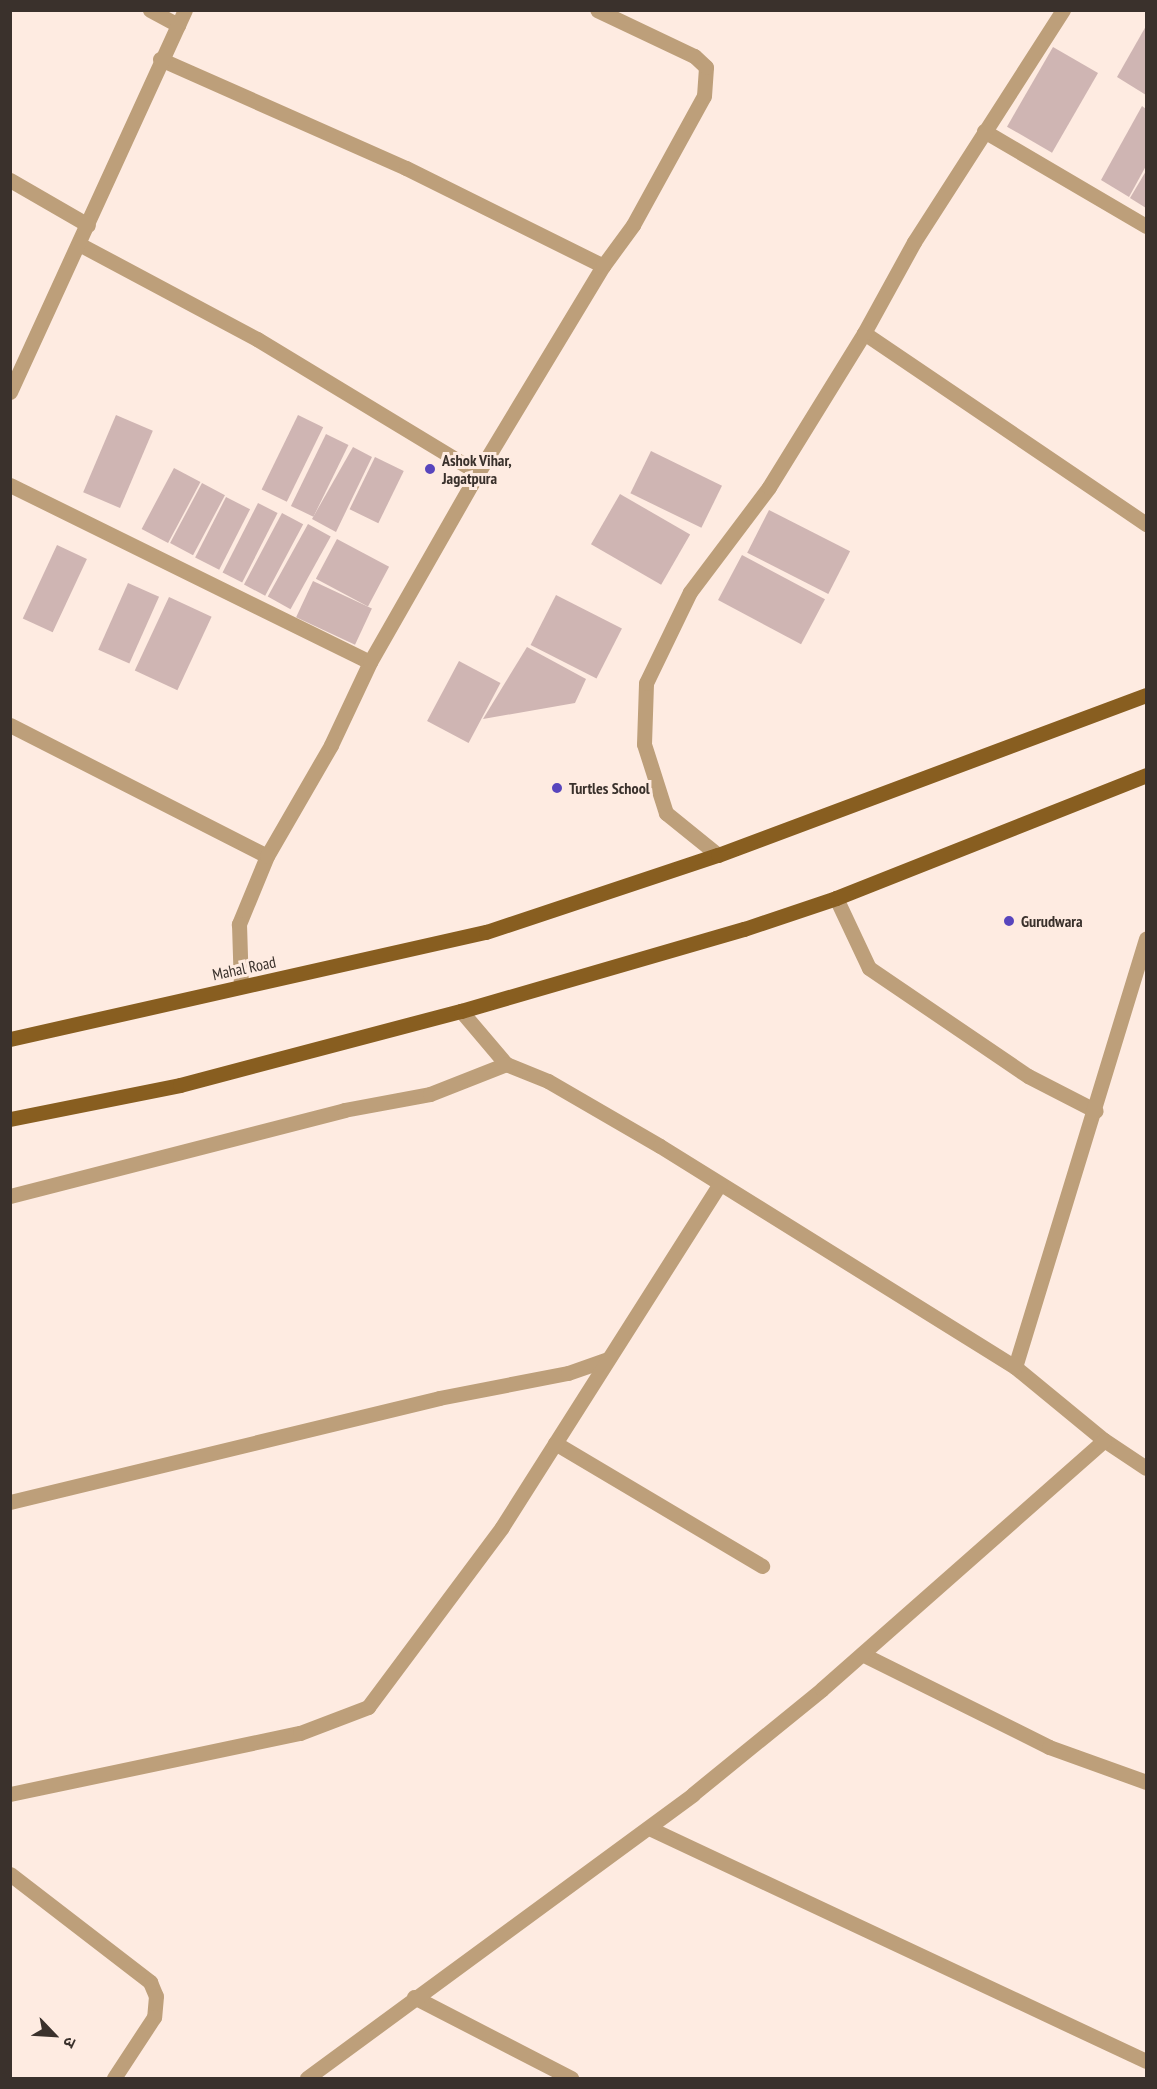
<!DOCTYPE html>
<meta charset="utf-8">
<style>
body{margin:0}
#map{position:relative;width:1157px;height:2089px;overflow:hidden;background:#feebe1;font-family:"PT Sans Narrow","Noto Sans Devanagari",sans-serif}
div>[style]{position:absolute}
.building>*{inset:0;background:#cfb5b3;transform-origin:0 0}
.minor>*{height:15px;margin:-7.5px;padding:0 7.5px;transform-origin:7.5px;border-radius:7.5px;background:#bd9f7a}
.major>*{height:15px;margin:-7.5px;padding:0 7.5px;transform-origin:7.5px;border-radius:7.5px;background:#885e20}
.dots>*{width:16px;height:16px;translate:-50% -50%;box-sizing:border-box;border:3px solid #feebe1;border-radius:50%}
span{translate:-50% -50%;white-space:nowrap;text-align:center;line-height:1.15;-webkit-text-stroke:6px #feebe1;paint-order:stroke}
.poi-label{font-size:16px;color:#3a312c;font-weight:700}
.left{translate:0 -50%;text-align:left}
.street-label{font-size:16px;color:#3a312c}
.frame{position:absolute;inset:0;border:12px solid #3a312c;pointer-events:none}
.north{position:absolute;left:24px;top:2005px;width:60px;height:60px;-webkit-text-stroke:4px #feebe1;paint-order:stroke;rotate:115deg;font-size:16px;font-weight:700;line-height:24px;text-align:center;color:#3a312c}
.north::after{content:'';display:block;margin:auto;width:21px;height:27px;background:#3a312c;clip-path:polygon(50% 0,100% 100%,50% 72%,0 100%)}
</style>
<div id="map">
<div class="building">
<div style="clip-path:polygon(1146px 26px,1146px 95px,1117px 77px)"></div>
<div style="left:1053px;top:47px;width:52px;height:92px;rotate:30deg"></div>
<div style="clip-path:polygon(1142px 106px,1146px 109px,1146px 166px,1129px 197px,1101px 180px)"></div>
<div style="clip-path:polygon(1146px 171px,1146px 208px,1130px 198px)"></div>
<div style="left:116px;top:415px;width:40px;height:84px;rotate:23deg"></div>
<div style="left:298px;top:415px;width:28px;height:83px;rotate:26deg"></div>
<div style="left:326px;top:434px;width:25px;height:80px;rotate:26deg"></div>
<div style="clip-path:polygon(353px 447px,372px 457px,336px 532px,312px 519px)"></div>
<div style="left:651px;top:451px;width:79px;height:47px;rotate:26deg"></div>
<div style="left:375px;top:457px;width:32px;height:58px;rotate:26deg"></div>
<div style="left:174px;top:468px;width:30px;height:69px;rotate:28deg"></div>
<div style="left:202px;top:483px;width:26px;height:68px;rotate:28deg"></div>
<div style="left:620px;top:494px;width:81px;height:58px;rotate:30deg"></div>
<div style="left:226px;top:497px;width:27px;height:68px;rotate:27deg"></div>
<div style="left:258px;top:503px;width:22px;height:78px;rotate:27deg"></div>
<div style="left:769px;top:510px;width:91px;height:48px;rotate:27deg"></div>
<div style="left:282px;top:513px;width:24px;height:81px;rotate:28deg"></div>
<div style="left:308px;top:524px;width:26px;height:83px;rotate:29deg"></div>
<div style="left:337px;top:539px;width:59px;height:45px;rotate:28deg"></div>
<div style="left:57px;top:545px;width:33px;height:81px;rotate:25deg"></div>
<div style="left:742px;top:555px;width:94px;height:51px;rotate:28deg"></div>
<div style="left:313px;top:581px;width:65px;height:40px;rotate:25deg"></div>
<div style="left:128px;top:583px;width:34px;height:73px;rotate:24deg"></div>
<div style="left:556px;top:595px;width:74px;height:56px;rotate:27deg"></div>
<div style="left:169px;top:597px;width:47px;height:81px;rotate:25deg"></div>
<div style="clip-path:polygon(527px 647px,586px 679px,575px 703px,483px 719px)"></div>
<div style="left:459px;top:661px;width:47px;height:68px;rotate:28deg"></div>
</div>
<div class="minor">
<div style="left:150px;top:10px;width:32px;rotate:28deg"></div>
<div style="left:160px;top:59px;width:269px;rotate:23.9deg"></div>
<div style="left:406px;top:168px;width:220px;rotate:26.4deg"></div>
<div style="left:984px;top:131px;width:188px;rotate:30.4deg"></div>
<div style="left:10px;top:180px;width:90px;rotate:30deg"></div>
<div style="left:79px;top:244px;width:202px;rotate:28.1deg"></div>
<div style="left:257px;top:339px;width:258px;rotate:31.2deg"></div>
<div style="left:864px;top:333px;width:341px;rotate:34.1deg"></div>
<div style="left:10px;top:392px;width:420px;rotate:-65.4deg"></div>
<div style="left:10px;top:485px;width:401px;rotate:26.2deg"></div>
<div style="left:10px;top:725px;width:288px;rotate:27deg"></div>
<div style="left:267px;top:856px;width:74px;rotate:112.4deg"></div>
<div style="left:239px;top:924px;width:62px;rotate:88.2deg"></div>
<div style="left:718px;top:855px;width:67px;rotate:-141.1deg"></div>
<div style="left:666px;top:813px;width:72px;rotate:-107.7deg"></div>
<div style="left:644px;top:744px;width:61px;rotate:-88.1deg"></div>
<div style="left:646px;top:683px;width:101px;rotate:-64.2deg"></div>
<div style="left:690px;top:592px;width:131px;rotate:-53deg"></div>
<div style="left:769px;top:487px;width:181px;rotate:-58.3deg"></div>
<div style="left:864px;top:333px;width:104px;rotate:-61.2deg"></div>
<div style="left:914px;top:242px;width:276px;rotate:-57.3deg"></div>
<div style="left:267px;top:856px;width:128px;rotate:-60deg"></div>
<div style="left:331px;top:745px;width:92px;rotate:-64.8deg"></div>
<div style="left:370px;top:662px;width:218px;rotate:-60.3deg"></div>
<div style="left:478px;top:473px;width:242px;rotate:-58.9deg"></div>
<div style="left:603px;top:266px;width:51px;rotate:-53.8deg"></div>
<div style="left:633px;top:225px;width:147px;rotate:-61.2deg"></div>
<div style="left:704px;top:96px;width:29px;rotate:-86deg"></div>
<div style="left:706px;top:67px;width:16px;rotate:-137deg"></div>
<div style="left:694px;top:56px;width:107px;rotate:-154.6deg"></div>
<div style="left:836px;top:898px;width:77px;rotate:64.8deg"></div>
<div style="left:869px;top:968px;width:192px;rotate:34.2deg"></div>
<div style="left:1028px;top:1076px;width:76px;rotate:27.2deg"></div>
<div style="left:461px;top:1011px;width:70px;rotate:49.7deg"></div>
<div style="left:506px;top:1064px;width:45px;rotate:22deg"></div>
<div style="left:548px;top:1081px;width:129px;rotate:30.1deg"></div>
<div style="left:660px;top:1146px;width:418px;rotate:31.9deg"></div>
<div style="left:1015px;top:1367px;width:115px;rotate:39.4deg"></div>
<div style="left:1104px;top:1440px;width:50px;rotate:33.7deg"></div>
<div style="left:10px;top:1196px;width:345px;rotate:-14.4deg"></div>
<div style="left:344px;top:1110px;width:87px;rotate:-10.5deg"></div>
<div style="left:430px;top:1094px;width:82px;rotate:-21.5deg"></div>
<div style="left:1015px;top:1367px;width:448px;rotate:-73deg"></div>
<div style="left:555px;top:1443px;width:241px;rotate:30.7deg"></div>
<div style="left:10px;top:1502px;width:441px;rotate:-13.6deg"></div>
<div style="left:439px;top:1398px;width:131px;rotate:-11deg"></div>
<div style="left:568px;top:1373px;width:42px;rotate:-19.3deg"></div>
<div style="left:862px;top:1654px;width:209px;rotate:26.4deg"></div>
<div style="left:1049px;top:1747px;width:103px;rotate:19.8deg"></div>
<div style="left:10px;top:1794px;width:296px;rotate:-11.9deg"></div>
<div style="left:300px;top:1733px;width:73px;rotate:-20.9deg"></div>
<div style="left:368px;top:1707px;width:224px;rotate:-53.3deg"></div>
<div style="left:502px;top:1527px;width:406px;rotate:-57.6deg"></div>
<div style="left:649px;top:1828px;width:549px;rotate:25.12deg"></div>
<div style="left:10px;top:1874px;width:177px;rotate:37.6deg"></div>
<div style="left:150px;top:1982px;width:15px;rotate:67deg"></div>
<div style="left:156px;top:1996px;width:21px;rotate:95deg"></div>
<div style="left:154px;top:2017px;width:73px;rotate:123.3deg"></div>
<div style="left:414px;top:1997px;width:177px;rotate:27.3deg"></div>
<div style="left:307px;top:2078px;width:479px;rotate:-36.3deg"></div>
<div style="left:693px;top:1794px;width:166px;rotate:-39.1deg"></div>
<div style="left:822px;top:1689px;width:376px;rotate:-41.4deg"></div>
</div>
<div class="major">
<div style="left:10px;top:1039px;width:488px;rotate:-12.7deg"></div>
<div style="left:486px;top:932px;width:244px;rotate:-18.4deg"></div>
<div style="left:718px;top:855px;width:457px;rotate:-20.5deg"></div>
<div style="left:10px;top:1119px;width:173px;rotate:-11.3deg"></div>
<div style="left:180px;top:1085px;width:291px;rotate:-14.8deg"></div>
<div style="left:461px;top:1011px;width:295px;rotate:-16.2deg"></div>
<div style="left:744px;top:929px;width:97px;rotate:-18.6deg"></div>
<div style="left:836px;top:898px;width:334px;rotate:-21.6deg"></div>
</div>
<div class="dots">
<div style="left:430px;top:469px;background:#5845bd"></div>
<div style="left:557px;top:788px;background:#5845bd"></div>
<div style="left:1009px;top:921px;background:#5845bd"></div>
</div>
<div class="poi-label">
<span class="left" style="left:442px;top:469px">Ashok Vihar,<br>Jagatpura</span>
<span class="left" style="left:569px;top:788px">Turtles School</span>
<span class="left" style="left:1021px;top:921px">Gurudwara</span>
</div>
<div class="street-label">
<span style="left:244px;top:968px;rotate:-12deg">Mahal Road</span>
</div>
<div class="frame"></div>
<div class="north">उ</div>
</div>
